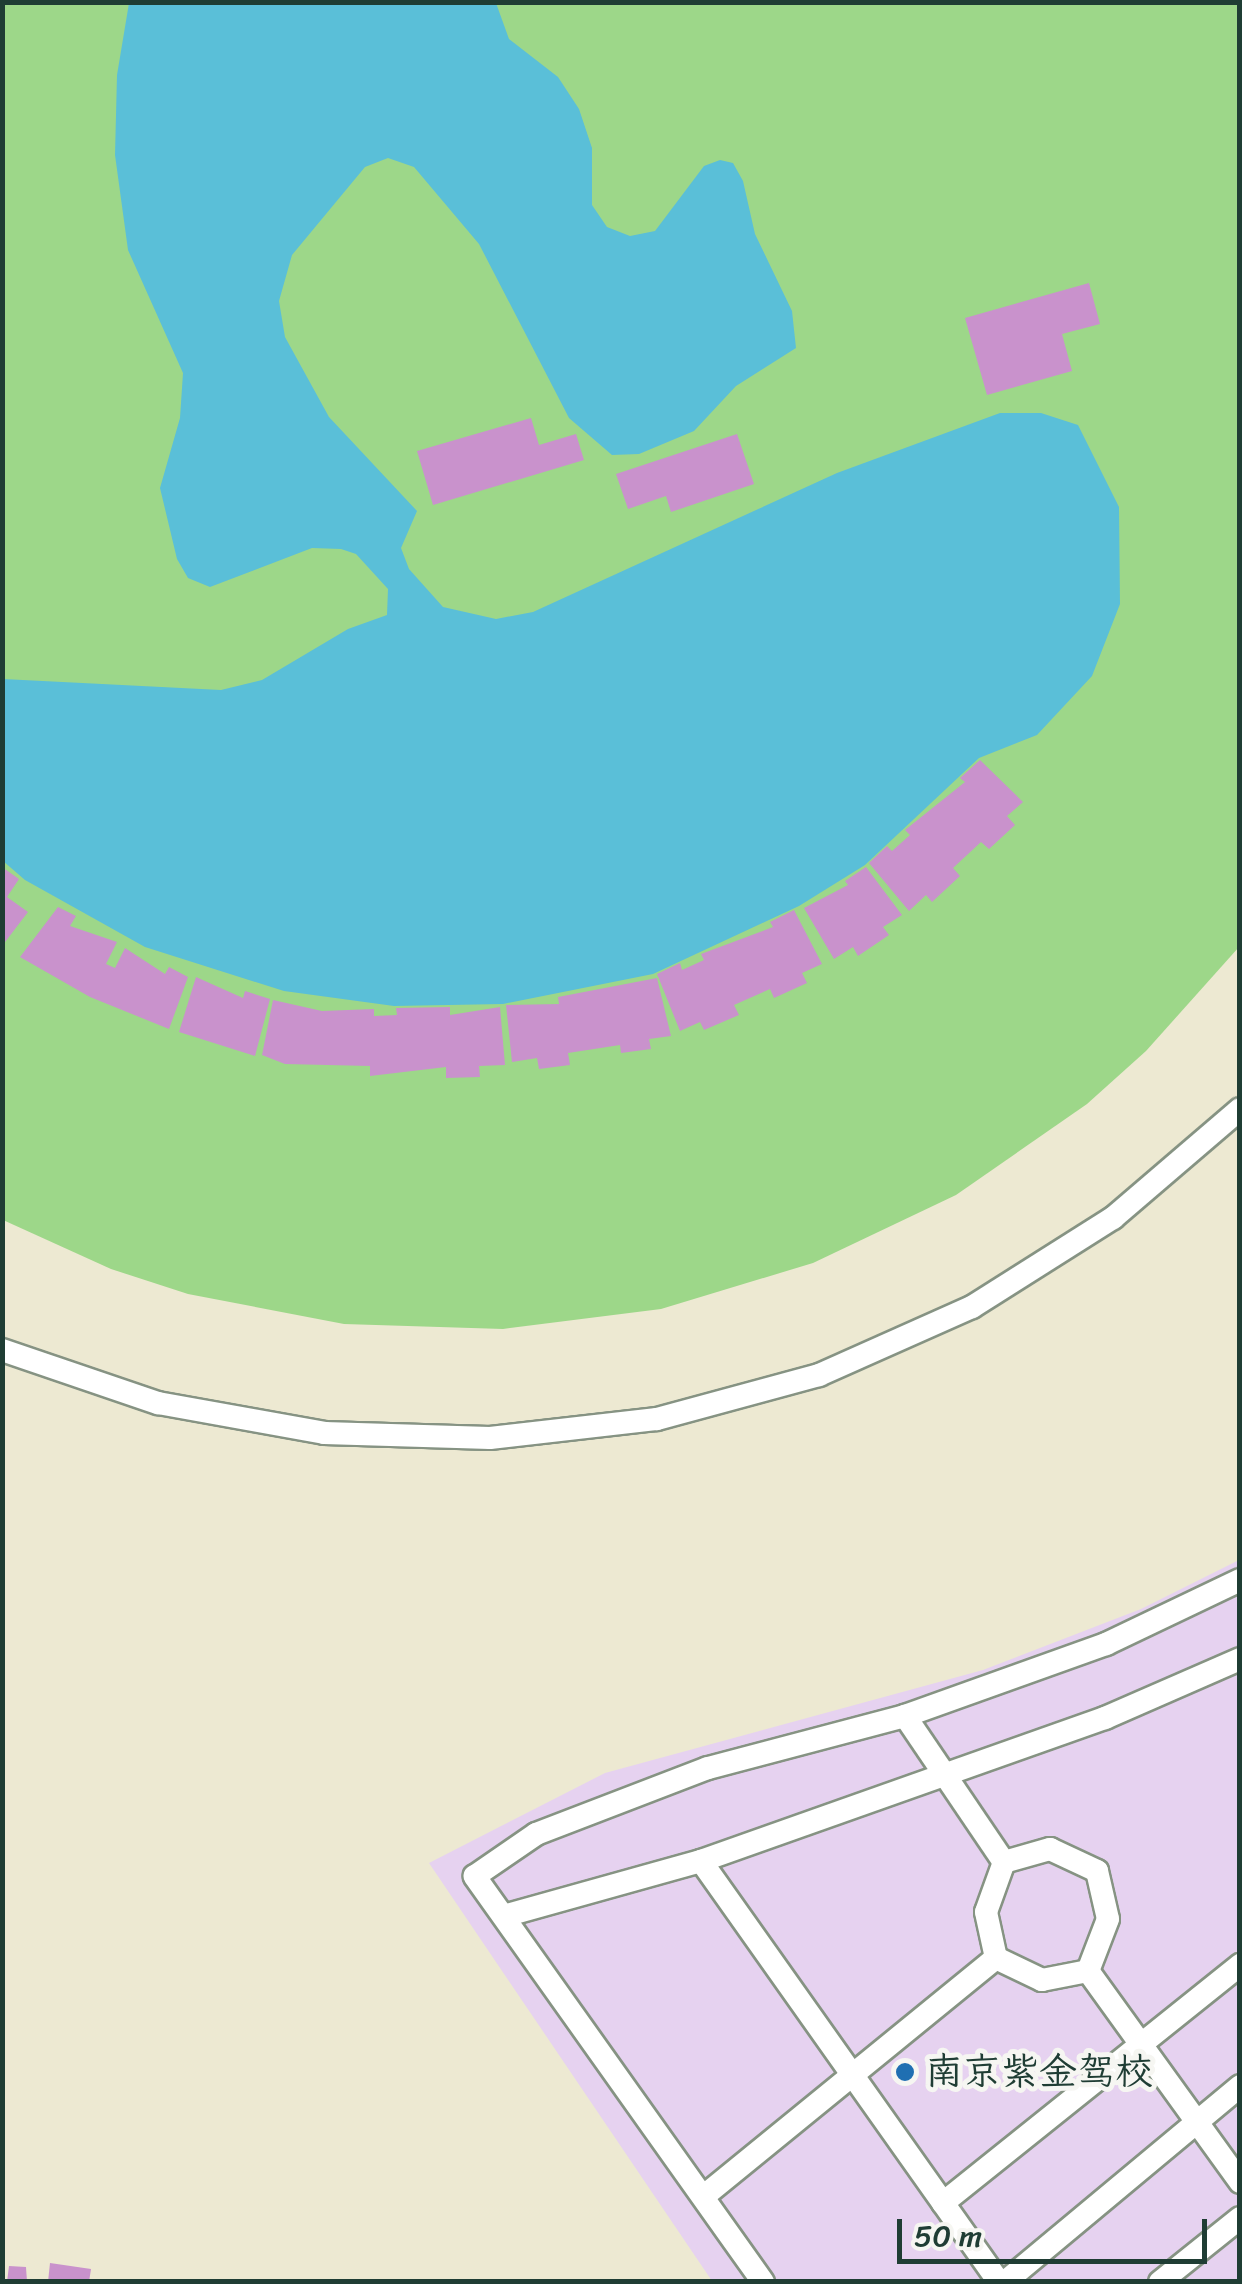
<!DOCTYPE html>
<meta charset="utf-8">
<style>
body{margin:0}
#map{position:relative;width:1242px;height:2284px;overflow:hidden;background:#ede9d2;font-family:Sriracha,"LXGW WenKai TC",sans-serif}
div>[style]{position:absolute}
.built>*{inset:0;background:#e6d2f0}
.green>*{inset:0;background:#9dd789}
.water>*{inset:0;background:#5abfd8}
.building>*{inset:0;background:#c992cc}
.roads{filter:drop-shadow(2px 0 #869383) drop-shadow(-2px 0 #869383) drop-shadow(0 2px #869383) drop-shadow(0 -2px #869383)}
.lane>*{height:22px;margin:-11px;padding:0 11px;transform-origin:11px;border-radius:11px;background:#fff}
.dots>*{width:28px;height:28px;translate:-50% -50%;box-sizing:border-box;border:5px solid #f6f6f2;border-radius:50%}
span{translate:-50% -50%;white-space:nowrap;text-align:center;line-height:1.15;-webkit-text-stroke:10px #f6f6f2;paint-order:stroke}
.poi-label{font-size:38px;color:#1f3d34}
.left{translate:0 -50%;text-align:left}
.frame{position:absolute;inset:0;border:5px solid #1f3d34;pointer-events:none}
.scale{position:absolute;left:897px;top:2219px;width:310px;height:45px;box-sizing:border-box;border:5px solid #1f3d34;border-top:0;padding-left:12px;font-size:30px;line-height:35px;white-space:nowrap;color:#1f3d34;-webkit-text-stroke:8px #f6f6f2;paint-order:stroke}
</style>
<div id="map">
<div class="built">
<div style="clip-path:polygon(1239px 1560px,1239px 2281px,712px 2281px,429px 1863px,605px 1773px,983px 1670px,1141px 1609px)"></div>
</div>
<div class="green">
<div style="clip-path:polygon(2px 3px,1239px 3px,1239px 947px,1146px 1051px,1087px 1104px,956px 1195px,813px 1263px,661px 1309px,503px 1329px,344px 1324px,188px 1294px,111px 1269px,3px 1220px)"></div>
</div>
<div class="water">
<div style="clip-path:polygon(129px 3px,496px 3px,509px 39px,558px 77px,579px 109px,592px 148px,592px 205px,607px 227px,630px 236px,655px 231px,704px 166px,720px 160px,733px 163px,743px 181px,755px 234px,792px 311px,796px 348px,736px 386px,694px 431px,639px 454px,612px 455px,569px 418px,479px 244px,414px 167px,388px 158px,365px 167px,292px 255px,279px 301px,285px 337px,329px 417px,417px 511px,401px 548px,409px 569px,443px 607px,496px 619px,533px 612px,837px 473px,1000px 413px,1041px 413px,1078px 425px,1119px 507px,1120px 604px,1092px 676px,1037px 735px,979px 758px,865px 865px,799px 906px,653px 974px,503px 1004px,394px 1006px,284px 991px,145px 947px,25px 880px,3px 861px,3px 679px,221px 690px,262px 680px,348px 629px,387px 615px,388px 589px,356px 554px,341px 549px,312px 548px,210px 587px,188px 578px,177px 559px,160px 488px,180px 418px,183px 373px,128px 250px,115px 155px,117px 75px)"></div>
</div>
<div class="building">
<div style="clip-path:polygon(1089px 283px,1100px 324px,1062px 334px,1072px 371px,987px 395px,965px 318px)"></div>
<div style="clip-path:polygon(531px 418px,539px 445px,576px 434px,584px 460px,433px 505px,417px 451px)"></div>
<div style="clip-path:polygon(737px 434px,754px 484px,671px 512px,666px 496px,628px 509px,616px 474px)"></div>
<div style="clip-path:polygon(980px 760px,1023px 802px,1007px 816px,1015px 825px,989px 849px,981px 842px,953px 868px,960px 876px,932px 902px,926px 895px,909px 911px,869px 863px,887px 846px,892px 851px,910px 835px,905px 830px,965px 782px,960px 778px)"></div>
<div style="clip-path:polygon(2px 867px,19px 879px,7px 897px,28px 912px,2px 946px)"></div>
<div style="clip-path:polygon(866px 867px,902px 915px,883px 927px,889px 935px,858px 956px,853px 947px,834px 959px,804px 908px,848px 885px,845px 881px)"></div>
<div style="clip-path:polygon(58px 907px,76px 916px,70px 926px,117px 942px,106px 964px,115px 968px,125px 948px,165px 974px,169px 967px,188px 977px,169px 1029px,90px 997px,20px 957px)"></div>
<div style="clip-path:polygon(794px 910px,822px 964px,802px 973px,807px 983px,774px 998px,770px 989px,734px 1005px,739px 1015px,704px 1030px,700px 1022px,680px 1031px,657px 974px,680px 963px,682px 970px,704px 960px,701px 954px,773px 927px,770px 922px)"></div>
<div style="clip-path:polygon(196px 977px,243px 998px,245px 991px,270px 999px,255px 1056px,179px 1032px)"></div>
<div style="clip-path:polygon(657px 978px,671px 1036px,649px 1039px,651px 1049px,621px 1053px,620px 1045px,568px 1053px,570px 1065px,539px 1069px,537px 1058px,512px 1062px,506px 1005px,559px 1004px,558px 997px)"></div>
<div style="clip-path:polygon(273px 1000px,322px 1011px,374px 1009px,374px 1016px,397px 1015px,396px 1008px,450px 1007px,450px 1015px,500px 1007px,505px 1065px,479px 1066px,480px 1077px,446px 1078px,446px 1067px,370px 1076px,370px 1066px,285px 1064px,262px 1055px)"></div>
<div style="clip-path:polygon(50px 2263px,91px 2269px,89px 2282px,48px 2282px)"></div>
<div style="clip-path:polygon(9px 2266px,26px 2267px,27px 2282px,7px 2282px)"></div>
</div>
<div class="roads">
<div class="lane">
<div style="left:2px;top:1350px;width:165px;rotate:18.8deg"></div>
<div style="left:158px;top:1403px;width:169px;rotate:10.2deg"></div>
<div style="left:324px;top:1433px;width:166px;rotate:1.7deg"></div>
<div style="left:490px;top:1438px;width:168px;rotate:-6.5deg"></div>
<div style="left:657px;top:1419px;width:168px;rotate:-15.2deg"></div>
<div style="left:819px;top:1375px;width:167px;rotate:-24deg"></div>
<div style="left:972px;top:1307px;width:167px;rotate:-32.3deg"></div>
<div style="left:1113px;top:1218px;width:167px;rotate:-40.6deg"></div>
<div style="left:905px;top:1716px;width:176px;rotate:55.9deg"></div>
<div style="left:1050px;top:1849px;width:52px;rotate:25.1deg"></div>
<div style="left:1097px;top:1871px;width:49px;rotate:77.1deg"></div>
<div style="left:1108px;top:1919px;width:56px;rotate:111deg"></div>
<div style="left:1088px;top:1971px;width:47px;rotate:168.9deg"></div>
<div style="left:1042px;top:1980px;width:51px;rotate:-154.4deg"></div>
<div style="left:996px;top:1958px;width:47px;rotate:-102.3deg"></div>
<div style="left:986px;top:1912px;width:53px;rotate:-70.2deg"></div>
<div style="left:1004px;top:1862px;width:48px;rotate:-15.8deg"></div>
<div style="left:701px;top:1861px;width:516px;rotate:54.71deg"></div>
<div style="left:504px;top:1916px;width:205px;rotate:-15.6deg"></div>
<div style="left:701px;top:1861px;width:429px;rotate:-19.5deg"></div>
<div style="left:1105px;top:1718px;width:147px;rotate:-23.6deg"></div>
<div style="left:1088px;top:1971px;width:260px;rotate:54.2deg"></div>
<div style="left:704px;top:2196px;width:377px;rotate:-39.2deg"></div>
<div style="left:943px;top:2203px;width:381px;rotate:-38.7deg"></div>
<div style="left:763px;top:2282px;width:498px;rotate:-125.4deg"></div>
<div style="left:475px;top:1876px;width:74px;rotate:-34.5deg"></div>
<div style="left:536px;top:1834px;width:184px;rotate:-21deg"></div>
<div style="left:708px;top:1768px;width:204px;rotate:-14.8deg"></div>
<div style="left:905px;top:1716px;width:214px;rotate:-19.7deg"></div>
<div style="left:1106px;top:1644px;width:148px;rotate:-25.5deg"></div>
<div style="left:1005px;top:2282px;width:306px;rotate:-39.8deg"></div>
<div style="left:1160px;top:2282px;width:102px;rotate:-38.7deg"></div>
</div>
</div>
<div class="dots">
<div style="left:905px;top:2072px;background:#1f6fb2"></div>
</div>
<div class="poi-label">
<span class="left" style="left:925px;top:2072px">南京紫金驾校</span>
</div>
<div class="frame"></div>
<div class="scale">50 m</div>
</div>
